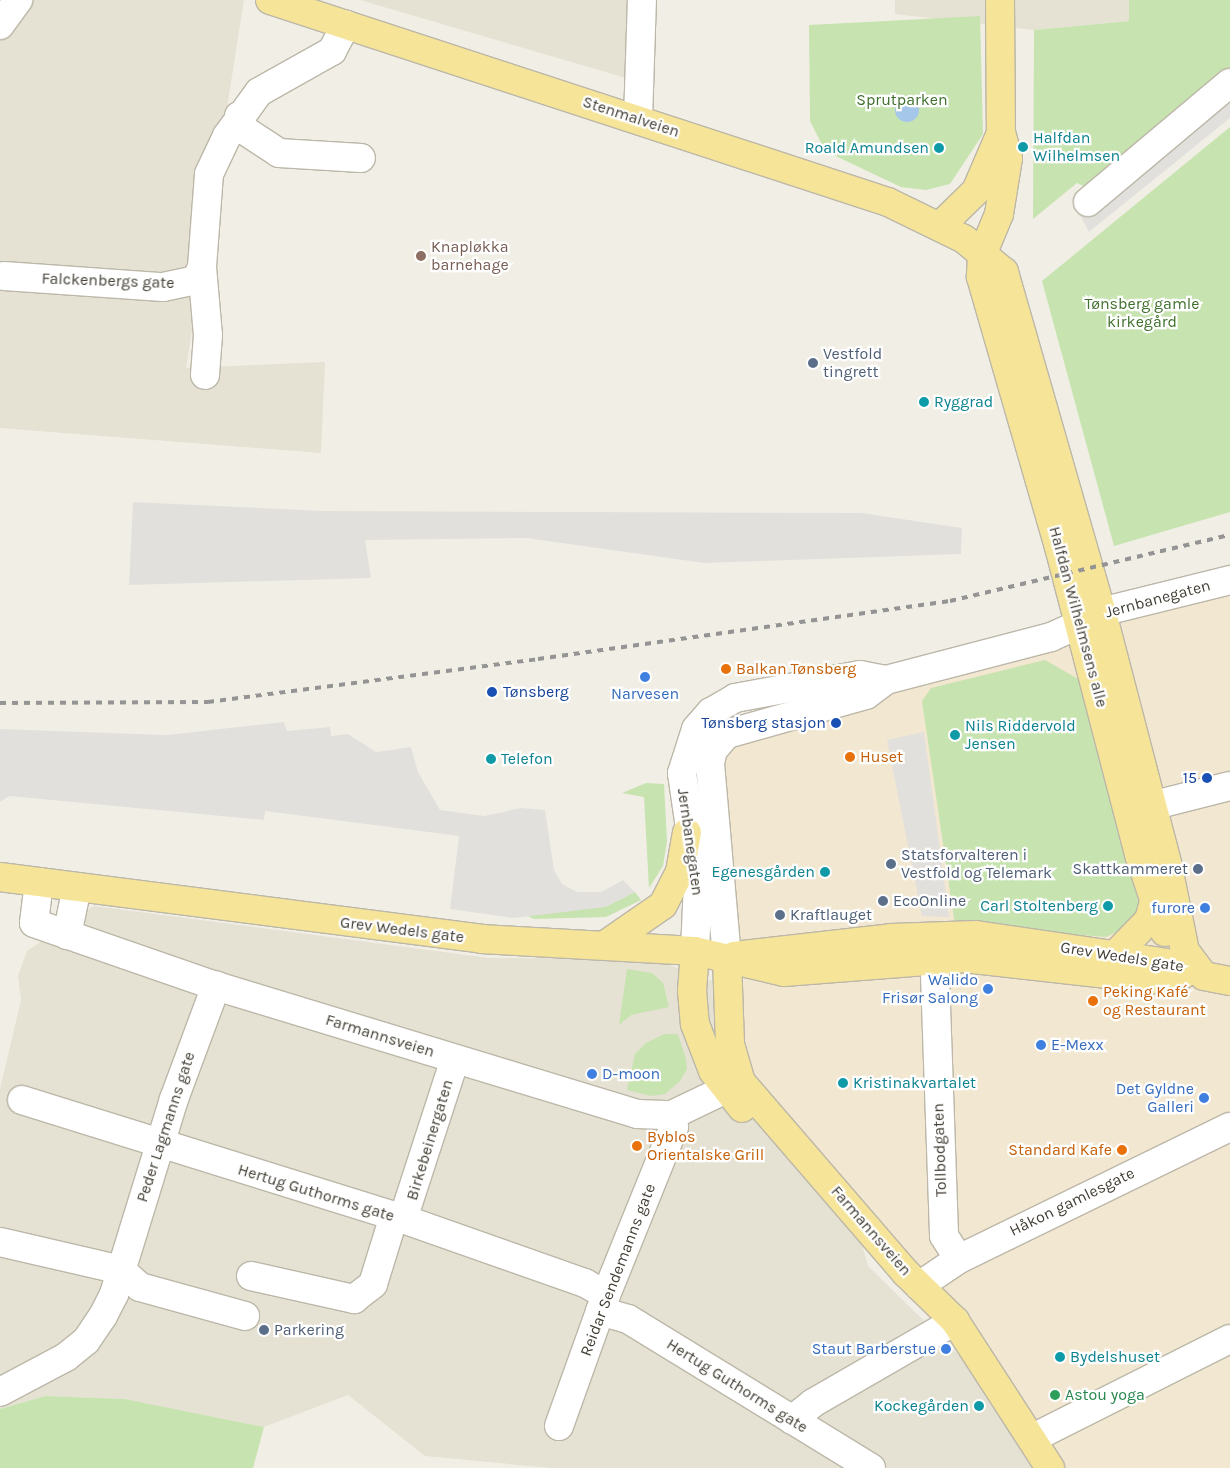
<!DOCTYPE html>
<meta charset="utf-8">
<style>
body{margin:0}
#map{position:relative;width:1230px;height:1468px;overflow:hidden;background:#f1efe5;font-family:Karla,sans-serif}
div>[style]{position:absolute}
.residential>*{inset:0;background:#e5e1d3}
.commercial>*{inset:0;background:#f2e7d1}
.green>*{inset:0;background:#c7e3b0}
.parking>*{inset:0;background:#e2e0dd}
.water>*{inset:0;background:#a5c7ea}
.round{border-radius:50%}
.roads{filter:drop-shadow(1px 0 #bcb7a8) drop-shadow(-1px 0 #bcb7a8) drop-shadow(0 1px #bcb7a8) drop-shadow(0 -1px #bcb7a8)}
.minor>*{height:28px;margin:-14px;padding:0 14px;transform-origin:14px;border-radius:14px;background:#fff}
.major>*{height:28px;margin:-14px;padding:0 14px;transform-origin:14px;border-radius:14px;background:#f6e599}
.rail>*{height:4px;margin-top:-2px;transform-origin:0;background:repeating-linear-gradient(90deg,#949494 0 6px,transparent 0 12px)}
.dots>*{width:14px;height:14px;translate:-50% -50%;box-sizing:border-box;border:2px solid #fff;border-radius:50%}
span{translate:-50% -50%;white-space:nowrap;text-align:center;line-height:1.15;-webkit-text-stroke:4.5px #fff;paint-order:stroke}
.park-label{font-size:16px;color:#40702d}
.street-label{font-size:16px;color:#433f35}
.culture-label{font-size:16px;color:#0d838f}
.left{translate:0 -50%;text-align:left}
.right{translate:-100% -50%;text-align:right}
.education-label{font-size:16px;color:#785e54}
.service-label{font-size:16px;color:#4e5e75}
.food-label{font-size:16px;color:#c56008}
.transit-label{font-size:16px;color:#164399}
.shop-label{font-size:16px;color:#366cbe}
.leisure-label{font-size:16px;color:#27864d}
</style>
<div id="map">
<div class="residential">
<div style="clip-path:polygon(0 0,244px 0,186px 368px,325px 362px,321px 453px,0 428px)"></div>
<div style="clip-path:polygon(360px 0,650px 0,650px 85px)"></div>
<div style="clip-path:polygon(895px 0,1129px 0,1129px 21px,1034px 30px,895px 14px)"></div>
<div style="clip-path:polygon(94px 906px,489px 958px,653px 959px,734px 989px,850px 1201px,868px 1266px,1046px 1440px,1063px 1468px,551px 1468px,425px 1456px,348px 1395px,264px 1427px,125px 1399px,45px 1396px,0 1409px,0 1089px,21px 1000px,18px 976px,27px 951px)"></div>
</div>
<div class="commercial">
<div style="clip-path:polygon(1230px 595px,1230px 1468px,1063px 1468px,889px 1247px,746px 1084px,723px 749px,1089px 630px)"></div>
</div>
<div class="green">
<div style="clip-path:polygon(1129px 0,1230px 0,1230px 81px,1094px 191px,1077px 183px,1033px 219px,1034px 30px,1129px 21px)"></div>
<div style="clip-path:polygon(980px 16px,983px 134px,950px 184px,926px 190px,901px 187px,825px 151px,810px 121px,809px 25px)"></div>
<div style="clip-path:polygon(1230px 127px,1230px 512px,1114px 546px,1042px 281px)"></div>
<div style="clip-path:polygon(1045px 660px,1087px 684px,1140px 909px,1123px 929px,1106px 937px,955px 925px,922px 701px,931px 688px)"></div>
<div style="clip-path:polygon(646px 783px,664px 784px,667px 841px,663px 866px,649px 888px,644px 797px,622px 793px)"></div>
<div style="clip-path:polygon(635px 892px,641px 900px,606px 917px,534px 919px,517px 911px,605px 907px)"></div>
<div style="clip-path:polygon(627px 969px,652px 973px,663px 983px,669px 1007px,631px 1015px,619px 1025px)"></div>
<div style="clip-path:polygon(665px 1034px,678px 1034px,686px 1059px,687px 1069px,680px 1081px,665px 1094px,651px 1096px,627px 1090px,635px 1054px,646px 1043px)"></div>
<div style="clip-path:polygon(45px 1396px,125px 1399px,264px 1427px,253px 1468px,0 1468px,0 1409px)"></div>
</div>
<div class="parking">
<div style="clip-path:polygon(1230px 91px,1230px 118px,1089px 232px,1080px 215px)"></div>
<div style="clip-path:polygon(133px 502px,324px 511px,862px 513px,962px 528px,961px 554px,704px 563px,526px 538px,365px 540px,371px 578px,129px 585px)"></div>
<div style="clip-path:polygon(284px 722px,287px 731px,330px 727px,331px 736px,348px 734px,376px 752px,411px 747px,418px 772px,440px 810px,484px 816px,521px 808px,545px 810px,554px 870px,562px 884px,577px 892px,601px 892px,623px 880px,635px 892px,605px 907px,514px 918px,450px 909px,459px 836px,265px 811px,264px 820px,9px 796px,0 802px,0 729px,167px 735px)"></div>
<div style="clip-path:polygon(924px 732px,949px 917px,922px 916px,887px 740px)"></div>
</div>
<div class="water">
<div class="round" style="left:895px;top:98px;width:24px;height:24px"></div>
</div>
<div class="roads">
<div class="minor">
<div style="left:0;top:25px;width:31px;rotate:-54deg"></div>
<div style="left:239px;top:116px;width:15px;rotate:70deg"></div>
<div style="left:244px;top:130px;width:42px;rotate:33.3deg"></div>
<div style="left:279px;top:153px;width:82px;rotate:3.5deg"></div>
<div style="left:638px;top:119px;width:119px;rotate:-88.1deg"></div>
<div style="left:1088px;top:202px;width:185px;rotate:-40deg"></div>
<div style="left:202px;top:267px;width:68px;rotate:85deg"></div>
<div style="left:208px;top:335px;width:40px;rotate:94.3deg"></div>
<div style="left:4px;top:276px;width:159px;rotate:4deg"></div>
<div style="left:163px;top:287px;width:34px;rotate:-12deg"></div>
<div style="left:196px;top:280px;width:14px;rotate:-65deg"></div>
<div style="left:202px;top:267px;width:93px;rotate:-85.7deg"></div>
<div style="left:209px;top:174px;width:42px;rotate:-64.7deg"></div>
<div style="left:227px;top:136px;width:54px;rotate:-54deg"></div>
<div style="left:259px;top:92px;width:84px;rotate:-29.3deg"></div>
<div style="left:332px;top:51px;width:30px;rotate:-62deg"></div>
<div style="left:1151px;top:806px;width:81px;rotate:-14.2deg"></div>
<div style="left:39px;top:882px;width:41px;rotate:97deg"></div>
<div style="left:34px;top:923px;width:193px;rotate:19.1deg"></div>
<div style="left:216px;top:986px;width:440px;rotate:16.9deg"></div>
<div style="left:637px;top:1114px;width:35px;rotate:2deg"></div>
<div style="left:672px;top:1115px;width:76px;rotate:-25.6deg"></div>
<div style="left:67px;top:935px;width:49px;rotate:-78.2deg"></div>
<div style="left:695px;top:951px;width:68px;rotate:-87.5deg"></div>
<div style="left:698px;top:883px;width:111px;rotate:-98.3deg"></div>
<div style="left:682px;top:773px;width:46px;rotate:-72.3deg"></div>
<div style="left:696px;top:729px;width:23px;rotate:-49deg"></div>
<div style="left:711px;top:712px;width:28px;rotate:-30deg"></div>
<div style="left:735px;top:698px;width:127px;rotate:-10.4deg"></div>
<div style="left:860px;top:675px;width:26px;rotate:11deg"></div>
<div style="left:727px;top:958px;width:196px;rotate:-95deg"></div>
<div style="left:710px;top:763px;width:13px;rotate:-77deg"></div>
<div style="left:713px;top:750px;width:21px;rotate:-49deg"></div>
<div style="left:727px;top:734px;width:144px;rotate:-15.7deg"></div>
<div style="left:866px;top:695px;width:25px;rotate:-37deg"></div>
<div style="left:886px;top:680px;width:171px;rotate:-14.6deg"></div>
<div style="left:1051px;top:637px;width:68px;rotate:-24.3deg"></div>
<div style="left:1113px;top:609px;width:121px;rotate:-13.9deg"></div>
<div style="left:935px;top:976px;width:260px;rotate:88deg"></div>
<div style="left:944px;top:1236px;width:27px;rotate:57deg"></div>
<div style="left:22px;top:1100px;width:399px;rotate:17.3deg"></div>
<div style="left:403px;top:1219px;width:193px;rotate:19.4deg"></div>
<div style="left:585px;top:1283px;width:24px;rotate:30deg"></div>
<div style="left:403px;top:1219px;width:168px;rotate:-72deg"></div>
<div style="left:0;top:1242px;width:124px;rotate:13deg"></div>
<div style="left:121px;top:1270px;width:25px;rotate:42deg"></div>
<div style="left:140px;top:1287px;width:109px;rotate:15.4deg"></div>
<div style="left:251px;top:1276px;width:106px;rotate:12.6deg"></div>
<div style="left:354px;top:1299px;width:24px;rotate:-38deg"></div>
<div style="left:373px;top:1284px;width:71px;rotate:-72.8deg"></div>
<div style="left:919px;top:1286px;width:48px;rotate:-34deg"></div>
<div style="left:959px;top:1259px;width:301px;rotate:-26deg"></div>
<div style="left:600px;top:1311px;width:29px;rotate:16deg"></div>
<div style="left:628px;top:1319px;width:285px;rotate:31.5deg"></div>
<div style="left:0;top:1392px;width:75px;rotate:-27.9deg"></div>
<div style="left:66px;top:1357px;width:26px;rotate:-39deg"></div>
<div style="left:86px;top:1341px;width:30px;rotate:-56deg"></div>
<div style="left:103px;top:1316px;width:25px;rotate:-63deg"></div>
<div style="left:114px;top:1294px;width:204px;rotate:-72.9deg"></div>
<div style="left:174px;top:1099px;width:121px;rotate:-69.6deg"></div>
<div style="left:792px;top:1420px;width:27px;rotate:-39deg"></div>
<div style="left:813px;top:1403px;width:164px;rotate:-30deg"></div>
<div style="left:559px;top:1426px;width:139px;rotate:-70.3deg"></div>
<div style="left:606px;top:1295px;width:181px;rotate:-68deg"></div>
<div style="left:674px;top:1127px;width:12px;rotate:-99deg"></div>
<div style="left:1033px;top:1438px;width:220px;rotate:-26.7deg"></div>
</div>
<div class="major">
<div style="left:270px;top:0;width:650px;rotate:18.1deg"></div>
<div style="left:888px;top:202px;width:85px;rotate:26deg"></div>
<div style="left:964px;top:239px;width:52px;rotate:39.5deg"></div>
<div style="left:1004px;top:272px;width:355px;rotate:74deg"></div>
<div style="left:1102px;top:613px;width:262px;rotate:75.4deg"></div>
<div style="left:1168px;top:867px;width:86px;rotate:78.6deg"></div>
<div style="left:1185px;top:951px;width:31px;rotate:53deg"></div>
<div style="left:1204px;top:976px;width:26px;rotate:11deg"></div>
<div style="left:1000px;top:0;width:132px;rotate:89.6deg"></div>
<div style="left:1001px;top:132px;width:27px;rotate:75deg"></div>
<div style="left:1008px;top:158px;width:57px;rotate:99.1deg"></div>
<div style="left:999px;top:214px;width:44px;rotate:112.5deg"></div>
<div style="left:982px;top:255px;width:22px;rotate:93deg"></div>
<div style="left:981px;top:277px;width:281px;rotate:73.9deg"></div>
<div style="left:1059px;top:547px;width:320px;rotate:75.4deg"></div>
<div style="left:1140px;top:857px;width:79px;rotate:71.6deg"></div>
<div style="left:940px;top:226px;width:50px;rotate:-44.2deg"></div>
<div style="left:976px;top:191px;width:63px;rotate:-66.7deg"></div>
<div style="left:0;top:877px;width:485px;rotate:7.3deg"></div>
<div style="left:481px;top:939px;width:214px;rotate:3.2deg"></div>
<div style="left:695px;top:951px;width:91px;rotate:13.3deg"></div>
<div style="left:784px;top:972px;width:181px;rotate:-4.4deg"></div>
<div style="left:964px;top:958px;width:187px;rotate:6.4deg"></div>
<div style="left:1150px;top:979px;width:23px;rotate:2deg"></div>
<div style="left:1173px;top:980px;width:24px;rotate:-30deg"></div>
<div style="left:605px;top:945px;width:70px;rotate:-34.6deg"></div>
<div style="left:663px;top:905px;width:37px;rotate:-63deg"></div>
<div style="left:680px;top:872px;width:40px;rotate:-80deg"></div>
<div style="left:695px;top:951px;width:40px;rotate:94.3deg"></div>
<div style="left:692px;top:991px;width:33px;rotate:85deg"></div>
<div style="left:695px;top:1024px;width:50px;rotate:69deg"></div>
<div style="left:713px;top:1071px;width:47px;rotate:51.9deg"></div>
<div style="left:1116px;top:954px;width:47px;rotate:-45.9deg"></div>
<div style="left:1149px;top:920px;width:23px;rotate:-75deg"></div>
<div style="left:734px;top:956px;width:158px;rotate:-6.5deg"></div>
<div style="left:891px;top:938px;width:85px;rotate:-2deg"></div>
<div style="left:976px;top:935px;width:201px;rotate:8.3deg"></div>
<div style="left:727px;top:958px;width:86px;rotate:88deg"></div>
<div style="left:730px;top:1044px;width:40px;rotate:74deg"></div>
<div style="left:741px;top:1082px;width:252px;rotate:49.2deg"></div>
<div style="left:906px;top:1273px;width:69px;rotate:44.4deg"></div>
<div style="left:955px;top:1321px;width:175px;rotate:57.1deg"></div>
</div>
</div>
<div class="rail">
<div style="left:0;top:703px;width:208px;rotate:-0.3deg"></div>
<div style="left:208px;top:702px;width:333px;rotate:-7.4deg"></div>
<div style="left:538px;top:659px;width:416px;rotate:-8deg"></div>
<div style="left:950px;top:601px;width:288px;rotate:-13.3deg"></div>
</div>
<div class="dots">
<div style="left:1023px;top:147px;background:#0f9aa8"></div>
<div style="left:939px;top:148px;background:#0f9aa8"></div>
<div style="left:421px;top:256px;background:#8d6e63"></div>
<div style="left:813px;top:363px;background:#5c6f8a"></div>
<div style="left:924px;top:402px;background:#0f9aa8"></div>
<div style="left:726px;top:669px;background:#e8710a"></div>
<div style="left:645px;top:677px;background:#3f7fe0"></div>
<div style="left:492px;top:692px;background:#1a4fb4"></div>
<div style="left:836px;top:723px;background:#1a4fb4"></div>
<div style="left:955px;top:735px;background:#0f9aa8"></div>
<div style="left:850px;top:757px;background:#e8710a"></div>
<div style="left:491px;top:759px;background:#0f9aa8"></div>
<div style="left:1207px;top:778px;background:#1a4fb4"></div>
<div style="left:891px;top:864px;background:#5c6f8a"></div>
<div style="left:1198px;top:869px;background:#5c6f8a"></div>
<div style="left:825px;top:872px;background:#0f9aa8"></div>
<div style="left:883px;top:901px;background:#5c6f8a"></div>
<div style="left:1108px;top:906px;background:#0f9aa8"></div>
<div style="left:1205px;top:908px;background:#3f7fe0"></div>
<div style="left:780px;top:915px;background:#5c6f8a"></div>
<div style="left:988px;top:989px;background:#3f7fe0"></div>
<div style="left:1093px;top:1001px;background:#e8710a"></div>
<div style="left:1041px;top:1045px;background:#3f7fe0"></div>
<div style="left:592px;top:1074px;background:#3f7fe0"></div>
<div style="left:843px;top:1083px;background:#0f9aa8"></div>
<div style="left:1204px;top:1098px;background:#3f7fe0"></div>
<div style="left:637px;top:1146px;background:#e8710a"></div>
<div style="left:1122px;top:1150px;background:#e8710a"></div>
<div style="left:264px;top:1330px;background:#5c6f8a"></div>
<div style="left:946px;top:1349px;background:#3f7fe0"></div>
<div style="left:1060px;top:1357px;background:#0f9aa8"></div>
<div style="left:1055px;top:1395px;background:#2e9e5b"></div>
<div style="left:979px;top:1406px;background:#0f9aa8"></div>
</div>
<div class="park-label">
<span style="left:902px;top:100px">Sprutparken</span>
<span style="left:1142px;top:313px">Tønsberg gamle<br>kirkegård</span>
</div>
<div class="street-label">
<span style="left:631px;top:117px;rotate:18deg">Stenmalveien</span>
<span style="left:108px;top:281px;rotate:2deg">Falckenbergs gate</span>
<span style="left:1158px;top:599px;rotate:-15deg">Jernbanegaten</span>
<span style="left:1078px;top:617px;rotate:75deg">Halfdan Wilhelmsens alle</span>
<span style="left:690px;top:842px;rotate:82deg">Jernbanegaten</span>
<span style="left:402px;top:930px;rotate:7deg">Grev Wedels gate</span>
<span style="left:1122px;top:957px;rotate:9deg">Grev Wedels gate</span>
<span style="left:380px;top:1036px;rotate:17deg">Farmannsveien</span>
<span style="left:166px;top:1127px;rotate:-72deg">Peder Lagmanns gate</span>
<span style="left:430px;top:1140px;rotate:-73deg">Birkebeinergaten</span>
<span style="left:940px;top:1150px;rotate:-92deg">Tollbodgaten</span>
<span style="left:316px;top:1193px;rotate:17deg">Hertug Guthorms gate</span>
<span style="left:1072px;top:1202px;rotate:-26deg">Håkon gamlesgate</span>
<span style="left:871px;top:1231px;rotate:49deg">Farmannsveien</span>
<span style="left:618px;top:1270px;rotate:-69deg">Reidar Sendemanns gate</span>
<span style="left:737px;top:1386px;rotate:32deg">Hertug Guthorms gate</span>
</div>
<div class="culture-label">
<span class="left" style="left:1033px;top:147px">Halfdan<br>Wilhelmsen</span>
<span class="right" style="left:929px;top:148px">Roald Amundsen</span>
<span class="left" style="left:934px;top:402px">Ryggrad</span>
<span class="left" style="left:965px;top:735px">Nils Riddervold<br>Jensen</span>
<span class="left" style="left:501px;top:759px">Telefon</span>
<span class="right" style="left:815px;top:872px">Egenesgården</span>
<span class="right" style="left:1098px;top:906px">Carl Stoltenberg</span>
<span class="left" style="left:853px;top:1083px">Kristinakvartalet</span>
<span class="left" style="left:1070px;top:1357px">Bydelshuset</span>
<span class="right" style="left:969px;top:1406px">Kockegården</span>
</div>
<div class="education-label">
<span class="left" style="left:431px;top:256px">Knapløkka<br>barnehage</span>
</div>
<div class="service-label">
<span class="left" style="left:823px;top:363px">Vestfold<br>tingrett</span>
<span class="left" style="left:901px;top:864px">Statsforvalteren i<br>Vestfold og Telemark</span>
<span class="right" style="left:1188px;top:869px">Skattkammeret</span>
<span class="left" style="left:893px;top:901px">EcoOnline</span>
<span class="left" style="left:790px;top:915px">Kraftlauget</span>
<span class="left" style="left:274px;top:1330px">Parkering</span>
</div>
<div class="food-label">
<span class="left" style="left:736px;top:669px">Balkan Tønsberg</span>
<span class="left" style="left:860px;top:757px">Huset</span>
<span class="left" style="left:1103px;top:1001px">Peking Kafé<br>og Restaurant</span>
<span class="left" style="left:647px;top:1146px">Byblos<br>Orientalske Grill</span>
<span class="right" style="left:1112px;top:1150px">Standard Kafe</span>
</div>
<div class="transit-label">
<span class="left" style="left:503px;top:692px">Tønsberg</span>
<span class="right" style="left:826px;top:723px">Tønsberg stasjon</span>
<span class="right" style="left:1197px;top:778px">15</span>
</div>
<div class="shop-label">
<span style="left:645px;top:694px">Narvesen</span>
<span class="right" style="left:1195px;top:908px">furore</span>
<span class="right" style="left:978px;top:989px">Walido<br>Frisør Salong</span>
<span class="left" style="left:1051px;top:1045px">E-Mexx</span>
<span class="left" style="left:602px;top:1074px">D-moon</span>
<span class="right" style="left:1194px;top:1098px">Det Gyldne<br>Galleri</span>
<span class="right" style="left:936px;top:1349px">Staut Barberstue</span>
</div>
<div class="leisure-label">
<span class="left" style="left:1065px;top:1395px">Astou yoga</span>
</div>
</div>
